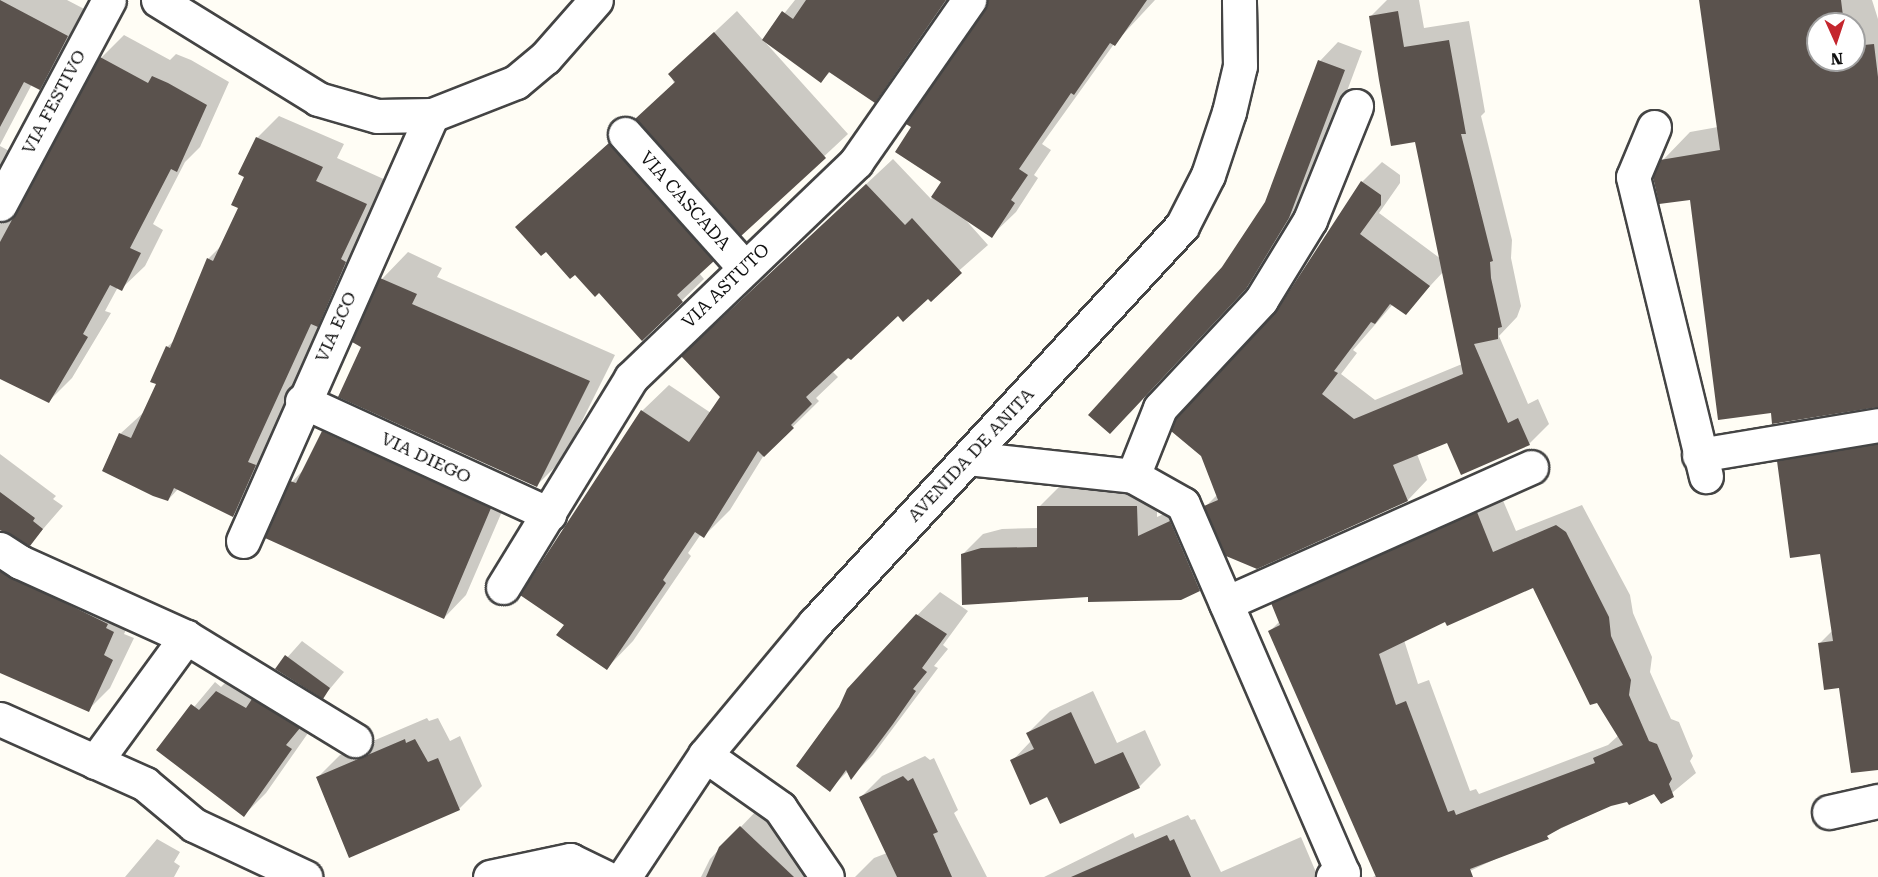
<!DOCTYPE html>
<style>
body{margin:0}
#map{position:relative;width:1878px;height:877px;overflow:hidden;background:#fffdf5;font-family:"Roboto Serif",serif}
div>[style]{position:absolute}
.shadow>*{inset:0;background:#0003}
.building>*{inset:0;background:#5a524d}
.roads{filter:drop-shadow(2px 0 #444) drop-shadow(-2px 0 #444) drop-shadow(0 2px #444) drop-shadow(0 -2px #444)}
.minor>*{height:33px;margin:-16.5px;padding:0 16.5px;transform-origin:16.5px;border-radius:16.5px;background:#fff}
span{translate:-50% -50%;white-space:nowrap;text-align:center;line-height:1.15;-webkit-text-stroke:6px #fff;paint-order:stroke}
.street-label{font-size:18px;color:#111}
.north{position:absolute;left:1806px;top:12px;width:60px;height:60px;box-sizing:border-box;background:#fff;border:2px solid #a0a0a0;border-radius:50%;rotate:177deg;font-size:16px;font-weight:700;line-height:24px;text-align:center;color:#111}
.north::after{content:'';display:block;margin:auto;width:21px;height:27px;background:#c4262e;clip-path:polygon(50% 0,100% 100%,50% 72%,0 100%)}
</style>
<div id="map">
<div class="shadow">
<div style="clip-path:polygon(0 0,67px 0,90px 12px,63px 65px,39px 88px,32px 84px,0 145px)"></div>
<div style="clip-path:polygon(795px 0,952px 0,899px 76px,874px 101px,831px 71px,821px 81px,765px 42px,848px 134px,741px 234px,670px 74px,737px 11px,763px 40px)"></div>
<div style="clip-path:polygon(989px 0,1155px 0,1114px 44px,1042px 144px,1051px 150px,1034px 175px,1038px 178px,1016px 212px,991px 236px,963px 217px,988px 245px,903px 320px,898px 314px,833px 372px,838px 377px,816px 398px,819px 401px,764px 455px,730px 510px,704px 536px,701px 534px,688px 553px,691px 556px,633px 641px,607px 668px,566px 624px,642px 411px,669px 385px,711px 413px,722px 397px,710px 330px,893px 159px,931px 199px,943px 182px)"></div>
<div style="clip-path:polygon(evenodd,1387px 0,1419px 0,1424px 28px,1469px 21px,1485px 112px,1481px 116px,1512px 240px,1511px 258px,1521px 306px,1517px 317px,1499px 336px,1528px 404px,1538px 399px,1549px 424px,1529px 444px,1448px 441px,1417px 454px,1427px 480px,1408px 500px,1206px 506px,1217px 495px,1278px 311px,1362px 182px,1382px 162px,1400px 175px,1400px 183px,1379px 213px,1441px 259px,1416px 140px,1370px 17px,1387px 0,1443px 272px,1462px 364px,1375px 400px,1341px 374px,1357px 353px,1353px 350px,1393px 304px,1405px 313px,1443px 272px)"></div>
<div style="clip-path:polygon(evenodd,1701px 0,1872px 0,1878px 19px,1878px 406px,1772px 411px,1692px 199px,1662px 161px,1690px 132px,1718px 127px,1701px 0,1818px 24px,1854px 24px,1854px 60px,1818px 60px,1818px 24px)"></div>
<div style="clip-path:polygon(124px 35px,170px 60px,176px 54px,191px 60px,229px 82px,200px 147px,185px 162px,153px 224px,163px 230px,145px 266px,121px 289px,118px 287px,105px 311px,111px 313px,72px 378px,49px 401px,0 375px,0 146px,15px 154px,14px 197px,25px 200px,101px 58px)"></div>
<div style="clip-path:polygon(1338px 42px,1362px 51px,1307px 198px,1264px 268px,1129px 414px,1267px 203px,1320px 61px)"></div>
<div style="clip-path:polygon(279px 116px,344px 144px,337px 158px,388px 181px,269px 439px,277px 443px,255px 492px,233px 515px,178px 489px,168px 500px,120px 434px,144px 412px,158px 384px,167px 347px,176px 339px,208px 259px,221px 246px,240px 207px,257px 138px)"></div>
<div style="clip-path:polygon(632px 122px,735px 238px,699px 273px,704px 279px,642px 339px,599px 291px,517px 227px)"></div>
<div style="clip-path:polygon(408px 252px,442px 268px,437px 277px,615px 355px,563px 459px,536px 486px,354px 342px,382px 279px)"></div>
<div style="clip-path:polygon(346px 409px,513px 486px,466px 595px,444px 618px,267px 537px,292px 482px,305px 468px,323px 432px)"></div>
<div style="clip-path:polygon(1878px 421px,1878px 768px,1819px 644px,1833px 630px,1822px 552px,1779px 461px,1807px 433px)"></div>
<div style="clip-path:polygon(0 454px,56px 496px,53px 499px,63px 506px,30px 544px,5px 531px,5px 536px,135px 611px,124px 634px,134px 638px,110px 688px,88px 710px,0 670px)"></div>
<div style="clip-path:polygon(1157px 486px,1157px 517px,1190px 502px,1219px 570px,1200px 590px,1089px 596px,963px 554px,983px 534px,1002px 529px,1038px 528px,1039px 507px,1059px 487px)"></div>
<div style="clip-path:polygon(evenodd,1499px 491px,1516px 531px,1582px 505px,1630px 595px,1633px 613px,1652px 657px,1650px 672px,1671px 719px,1679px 722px,1693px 756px,1690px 761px,1696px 773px,1661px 802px,1655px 792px,1611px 805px,1457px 877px,1373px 877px,1377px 875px,1270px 631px,1280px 621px,1273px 604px,1295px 582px,1499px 491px,1534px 586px,1619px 735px,1608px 745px,1479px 794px,1476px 789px,1470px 791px,1429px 680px,1418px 684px,1404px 640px,1446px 620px,1534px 586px)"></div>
<div style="clip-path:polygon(940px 592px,968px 611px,943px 645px,948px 649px,934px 666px,938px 668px,873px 755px,851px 777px,848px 771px,829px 790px,798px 765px,865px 669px)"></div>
<div style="clip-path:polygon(302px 641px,344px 672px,323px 697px,277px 669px)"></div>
<div style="clip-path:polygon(239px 669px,313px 726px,266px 793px,244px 815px,158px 750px,215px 682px,221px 687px)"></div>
<div style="clip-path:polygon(1093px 691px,1117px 743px,1145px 730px,1161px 765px,1139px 787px,1048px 795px,1012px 761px,1031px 741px,1028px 733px,1050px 711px)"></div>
<div style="clip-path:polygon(427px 718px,429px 721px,438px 718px,450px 741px,460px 736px,482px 786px,459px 809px,317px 778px,340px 755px)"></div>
<div style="clip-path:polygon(925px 756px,930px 760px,934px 758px,958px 810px,954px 813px,987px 877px,855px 877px,874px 858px,887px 853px,861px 797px,882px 776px)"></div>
<div style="clip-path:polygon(761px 806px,832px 877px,701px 877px,710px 859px)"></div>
<div style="clip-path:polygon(1188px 815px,1191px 820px,1195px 819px,1221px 872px,1301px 837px,1318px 877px,1044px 877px,1133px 833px,1135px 838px)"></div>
<div style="clip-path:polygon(157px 839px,180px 852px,174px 862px,180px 866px,174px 877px,125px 877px)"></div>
</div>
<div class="building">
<div style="clip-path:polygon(0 0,68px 36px,40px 90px,24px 82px,0 127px)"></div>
<div style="clip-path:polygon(806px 0,946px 0,875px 103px,829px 72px,821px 83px,762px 40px,782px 11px,793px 19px)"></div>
<div style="clip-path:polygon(987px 0,1147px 0,1115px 46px,1110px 43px,1074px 95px,1071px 93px,1019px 169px,1028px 175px,1011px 200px,1015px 203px,992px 238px,931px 197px,941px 182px,895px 152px,911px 127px,906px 124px,984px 11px)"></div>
<div style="clip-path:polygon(1699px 0,1841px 0,1844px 24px,1818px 24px,1818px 60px,1854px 60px,1854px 46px,1874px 44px,1878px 77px,1878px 407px,1772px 424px,1771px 413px,1718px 420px,1690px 200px,1659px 204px,1653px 177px,1660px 160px,1720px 150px)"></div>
<div style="clip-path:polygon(1398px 11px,1404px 47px,1449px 40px,1466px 134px,1461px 134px,1493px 261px,1490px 262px,1491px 278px,1502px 327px,1498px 328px,1498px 339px,1474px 344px,1508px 423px,1518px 418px,1530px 445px,1461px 475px,1447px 443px,1393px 465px,1408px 501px,1257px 569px,1226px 556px,1204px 506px,1218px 500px,1201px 456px,1171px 431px,1176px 418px,1277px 310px,1361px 181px,1381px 195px,1381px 205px,1360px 234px,1430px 286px,1406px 315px,1390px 304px,1375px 324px,1371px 322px,1334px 371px,1338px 373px,1322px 394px,1354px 419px,1463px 374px,1415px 142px,1391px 146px,1379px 80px,1369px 16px)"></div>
<div style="clip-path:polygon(714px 32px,826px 158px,741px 236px,635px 119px,675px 82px,668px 74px)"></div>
<div style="clip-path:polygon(100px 57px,148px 83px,152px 76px,168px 83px,207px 105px,177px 172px,171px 169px,130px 248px,141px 253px,122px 291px,110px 285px,83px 334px,88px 337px,49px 403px,0 379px,0 242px)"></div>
<div style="clip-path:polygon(1318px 60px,1345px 70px,1289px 218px,1246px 289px,1110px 434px,1088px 415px,1222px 267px,1265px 202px)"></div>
<div style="clip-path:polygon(256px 137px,323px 167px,316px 181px,367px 204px,341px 259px,346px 262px,318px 327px,311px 324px,248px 462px,256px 465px,233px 517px,174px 488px,168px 501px,153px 496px,102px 471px,119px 433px,131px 438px,156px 384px,150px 382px,166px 346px,170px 348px,207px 258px,213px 261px,238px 208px,231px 205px,244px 177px,238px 174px)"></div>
<div style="clip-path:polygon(609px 143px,714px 261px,677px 295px,683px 302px,642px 341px,599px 293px,595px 297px,575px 275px,570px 279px,546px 252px,541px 256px,515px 227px)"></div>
<div style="clip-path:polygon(866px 184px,905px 225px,912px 218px,962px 273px,931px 302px,928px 299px,903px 322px,898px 316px,851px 360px,848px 358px,806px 397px,812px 404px,791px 425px,794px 428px,764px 457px,758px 451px,704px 538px,695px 532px,663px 580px,666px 583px,607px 670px,556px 635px,564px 625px,520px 595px,641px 410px,689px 442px,720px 397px,681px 356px)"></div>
<div style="clip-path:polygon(380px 278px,417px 294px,412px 304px,590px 381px,537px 487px,338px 397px,361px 347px,352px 342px)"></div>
<div style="clip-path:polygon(322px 431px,491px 508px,444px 619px,265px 538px,290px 481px,296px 483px)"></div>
<div style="clip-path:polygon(1878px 444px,1878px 770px,1851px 773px,1839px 688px,1824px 690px,1818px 643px,1833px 641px,1820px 554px,1790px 558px,1777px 461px)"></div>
<div style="clip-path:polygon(0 492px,35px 518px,33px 521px,43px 529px,30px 546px,0 530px)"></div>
<div style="clip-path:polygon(1037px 506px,1137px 506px,1138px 536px,1170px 521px,1200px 591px,1181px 600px,1088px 602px,1088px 597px,962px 605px,961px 554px,981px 548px,1037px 547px)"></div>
<div style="clip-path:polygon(evenodd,1477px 512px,1493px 552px,1556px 525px,1566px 532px,1609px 617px,1611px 636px,1631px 680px,1629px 695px,1649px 741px,1657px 744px,1672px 779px,1669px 784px,1674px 797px,1661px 804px,1654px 794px,1629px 805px,1627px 802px,1611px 806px,1561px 828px,1547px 836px,1549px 839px,1470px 869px,1473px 877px,1376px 877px,1268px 631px,1280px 625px,1271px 603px,1477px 512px,1533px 588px,1590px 705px,1597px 703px,1623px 745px,1593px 758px,1595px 763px,1456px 815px,1454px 810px,1448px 812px,1406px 701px,1396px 705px,1379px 654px,1445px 622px,1447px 626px,1533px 588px)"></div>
<div style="clip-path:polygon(0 571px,108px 624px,106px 628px,114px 632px,104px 655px,113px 660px,89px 712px,0 673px)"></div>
<div style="clip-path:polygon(916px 614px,947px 634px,922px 668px,927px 672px,913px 689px,916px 691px,893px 724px,851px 780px,846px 770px,830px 792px,796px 766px,839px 707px,847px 689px)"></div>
<div style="clip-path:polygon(285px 655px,330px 688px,323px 699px,275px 669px)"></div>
<div style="clip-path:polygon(216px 691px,246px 708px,252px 699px,300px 728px,286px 745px,292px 749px,244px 817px,156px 750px,191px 704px,199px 710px)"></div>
<div style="clip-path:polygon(1071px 712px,1095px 764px,1123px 752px,1140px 788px,1060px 824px,1047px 797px,1030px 805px,1010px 760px,1034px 749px,1026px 733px)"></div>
<div style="clip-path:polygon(405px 739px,406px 743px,415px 739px,428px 762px,438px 758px,460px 810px,349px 858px,316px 777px)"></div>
<div style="clip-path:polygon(903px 776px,908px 781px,913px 778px,938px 832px,933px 834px,952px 877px,897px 877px,859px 797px)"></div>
<div style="clip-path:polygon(740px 826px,794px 877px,706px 877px,719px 847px)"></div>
<div style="clip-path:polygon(1167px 835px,1170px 841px,1174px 839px,1191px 877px,1071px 877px)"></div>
</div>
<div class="roads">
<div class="minor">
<div style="left:158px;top:0;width:188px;rotate:31.7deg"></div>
<div style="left:318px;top:99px;width:61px;rotate:16.1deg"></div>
<div style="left:377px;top:116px;width:55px;rotate:-1deg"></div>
<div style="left:432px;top:115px;width:90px;rotate:-21.4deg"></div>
<div style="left:516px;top:82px;width:38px;rotate:-40deg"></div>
<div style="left:545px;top:58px;width:77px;rotate:-48.7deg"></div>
<div style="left:1654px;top:127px;width:54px;rotate:112.8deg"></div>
<div style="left:1633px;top:177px;width:308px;rotate:76.3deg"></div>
<div style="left:625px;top:134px;width:180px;rotate:48.2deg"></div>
<div style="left:0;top:204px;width:231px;rotate:-61.9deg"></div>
<div style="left:302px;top:401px;width:272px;rotate:24.6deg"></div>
<div style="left:1699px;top:455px;width:181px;rotate:-9.5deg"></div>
<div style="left:968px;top:458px;width:166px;rotate:6.2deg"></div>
<div style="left:1133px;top:476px;width:57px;rotate:29.2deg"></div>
<div style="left:1183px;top:504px;width:402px;rotate:66.6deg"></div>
<div style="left:1343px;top:873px;width:11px;rotate:158deg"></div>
<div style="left:1133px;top:476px;width:73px;rotate:-68.3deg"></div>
<div style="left:1160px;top:408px;width:148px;rotate:-46.9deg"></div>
<div style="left:1261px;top:300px;width:94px;rotate:-58.5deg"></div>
<div style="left:1310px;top:220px;width:123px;rotate:-68deg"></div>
<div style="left:243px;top:541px;width:466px;rotate:-66.1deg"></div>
<div style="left:0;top:549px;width:24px;rotate:33deg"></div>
<div style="left:20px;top:562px;width:182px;rotate:24.3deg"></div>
<div style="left:186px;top:637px;width:198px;rotate:31.4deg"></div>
<div style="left:503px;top:587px;width:245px;rotate:-58.5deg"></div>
<div style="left:631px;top:378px;width:312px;rotate:-43.8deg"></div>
<div style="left:856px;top:162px;width:198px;rotate:-55.1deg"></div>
<div style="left:1226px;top:603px;width:334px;rotate:-24deg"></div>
<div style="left:0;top:719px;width:159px;rotate:24.1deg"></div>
<div style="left:145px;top:784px;width:64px;rotate:39.9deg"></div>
<div style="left:194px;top:825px;width:123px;rotate:25.1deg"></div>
<div style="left:705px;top:755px;width:92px;rotate:35.2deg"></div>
<div style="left:780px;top:808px;width:83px;rotate:55.7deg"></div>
<div style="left:95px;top:762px;width:155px;rotate:-53.9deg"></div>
<div style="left:1829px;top:812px;width:50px;rotate:-12.7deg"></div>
<div style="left:490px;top:877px;width:82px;rotate:-12deg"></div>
<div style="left:570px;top:860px;width:39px;rotate:26deg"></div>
<div style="left:624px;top:877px;width:146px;rotate:-56.4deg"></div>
<div style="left:705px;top:755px;width:172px;rotate:-50.2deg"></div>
<div style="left:815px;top:623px;width:541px;rotate:-47.25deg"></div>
<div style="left:1182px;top:226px;width:57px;rotate:-63deg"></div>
<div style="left:1208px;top:175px;width:66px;rotate:-71.6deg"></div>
<div style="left:1229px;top:112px;width:47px;rotate:-76.6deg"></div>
<div style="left:1240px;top:66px;width:66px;rotate:-90.9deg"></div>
</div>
</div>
<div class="street-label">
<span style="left:54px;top:102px;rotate:-62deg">VIA FESTIVO</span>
<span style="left:685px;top:201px;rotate:48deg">VIA CASCADA</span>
<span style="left:726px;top:286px;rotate:-44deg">VIA ASTUTO</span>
<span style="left:336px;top:327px;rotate:-66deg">VIA ECO</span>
<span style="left:971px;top:455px;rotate:-47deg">AVENIDA DE ANITA</span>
<span style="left:426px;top:458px;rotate:25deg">VIA DIEGO</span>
</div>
<div class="north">N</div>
</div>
